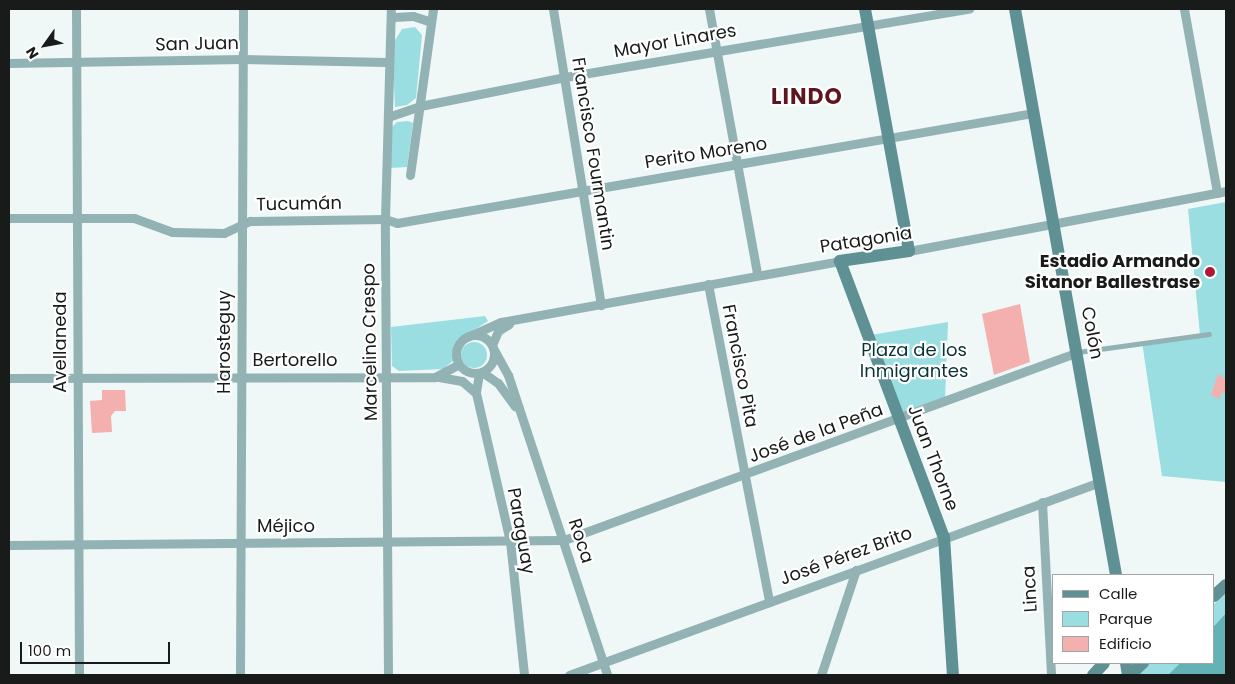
<!DOCTYPE html>
<meta charset="utf-8">
<style>
body{margin:0}
#map{position:relative;width:1235px;height:684px;overflow:hidden;background:#eff7f7;font-family:Poppins,sans-serif}
div>[style]{position:absolute}
.green>*{inset:0;background:#9adee2}
.round{border-radius:50%}
.water>*{inset:0;background:#62b2b6}
.building>*{inset:0;background:#f3b0af}
.lane>*{height:4.5px;margin:-2.25px;padding:0 2.25px;transform-origin:2.25px;border-radius:2.25px;background:#92b2b4}
.street>*{height:9px;margin:-4.5px;padding:0 4.5px;transform-origin:4.5px;border-radius:4.5px;background:#92b2b4}
.street>.ring{margin:-4.5px;padding:0;box-sizing:content-box;background:none;border:9px solid #92b2b4;border-radius:50%}
.secondary>*{height:12px;margin:-6px;padding:0 6px;transform-origin:6px;border-radius:6px;background:#5f9194}
.dots>*{width:14px;height:14px;translate:-50% -50%;box-sizing:border-box;border:2px solid #fff;border-radius:50%}
span{translate:-50% -50%;white-space:nowrap;text-align:center;line-height:1.15;-webkit-text-stroke:4.5px #fff;paint-order:stroke}
.street-label{font-size:18px;color:#191b1b}
.poi-label{font-size:18px;color:#191b1b;font-weight:700}
.right{translate:-100% -50%;text-align:right}
.park-label{font-size:18px;color:#0a3335}
.district-label{font-size:22px;color:#5c171e;font-weight:700;letter-spacing:1px}
.frame{position:absolute;inset:0;border:10px solid #191b1b;pointer-events:none}
.legend{position:absolute;left:1052px;top:574px;width:162px;height:90px;box-sizing:border-box;background:#fff;border:1px solid #a3a4a4;margin:0;padding:6px 9px;list-style:none;font-size:15px;color:#191b1b}
.legend li{display:flex;align-items:center;gap:10px;height:25px}
.legend b{width:25px;border:1px solid #a3a4a4}
.north{position:absolute;left:20px;top:20px;width:50px;height:50px;-webkit-text-stroke:4px #fff;paint-order:stroke;rotate:238deg;font-size:14px;font-weight:700;line-height:20px;text-align:center;color:#191b1b}
.north::after{content:'';display:block;margin:auto;width:18px;height:22px;background:#191b1b;clip-path:polygon(50% 0,100% 100%,50% 72%,0 100%)}
.scale{position:absolute;left:20px;top:642px;width:150px;height:22px;box-sizing:border-box;border:2px solid #191b1b;border-top:0;padding-left:6px;font-size:15px;line-height:18px;white-space:nowrap;color:#191b1b;-webkit-text-stroke:4px #fff;paint-order:stroke}
</style>
<div id="map">
<div class="green">
<div style="clip-path:polygon(415px 27px,422px 35px,416px 98px,407px 105px,395px 107px,392px 45px,402px 29px)"></div>
<div style="clip-path:polygon(408px 121px,413px 123px,407px 167px,391px 168px,391px 128px,397px 122px)"></div>
<div style="clip-path:polygon(1226px 202px,1226px 482px,1162px 476px,1142px 342px,1200px 335px,1188px 209px)"></div>
<div style="clip-path:polygon(485px 316px,488px 321px,458px 340px,454px 360px,443px 369px,399px 371px,392px 366px,391px 327px)"></div>
<div style="clip-path:polygon(948px 322px,945px 399px,903px 413px,871px 335px)"></div>
<div class="round" style="left:461px;top:342px;width:26px;height:26px"></div>
<div style="clip-path:polygon(1226px 593px,1226px 613px,1214px 626px,1214px 604px)"></div>
<div style="clip-path:polygon(1150px 663px,1180px 663px,1168px 675px,1137px 675px)"></div>
</div>
<div class="water">
<div style="clip-path:polygon(1226px 613px,1226px 675px,1168px 675px,1180px 663px,1214px 663px,1214px 626px)"></div>
</div>
<div class="building">
<div style="clip-path:polygon(1020px 304px,1030px 362px,994px 375px,982px 314px)"></div>
<div style="clip-path:polygon(1218px 374px,1226px 379px,1226px 394px,1222px 392px,1219px 399px,1211px 395px)"></div>
<div style="clip-path:polygon(102px 390px,125px 390px,126px 411px,115px 411px,111px 416px,112px 432px,92px 433px,90px 401px,102px 400px)"></div>
</div>
<div class="lane">
<div style="left:1078px;top:352px;width:132px;rotate:-7.8deg"></div>
</div>
<div class="street">
<div style="left:76px;top:9px;width:666px;rotate:89.74deg"></div>
<div style="left:553px;top:9px;width:300px;rotate:80.8deg"></div>
<div style="left:709px;top:9px;width:269px;rotate:79.7deg"></div>
<div style="left:1184px;top:9px;width:187px;rotate:79.8deg"></div>
<div style="left:393px;top:17px;width:20px;rotate:-3deg"></div>
<div style="left:413px;top:16px;width:19px;rotate:18deg"></div>
<div style="left:9px;top:63px;width:234px;rotate:-1deg"></div>
<div style="left:243px;top:59px;width:143px;rotate:1.2deg"></div>
<div style="left:388px;top:117px;width:34px;rotate:-19deg"></div>
<div style="left:420px;top:106px;width:148px;rotate:-11.3deg"></div>
<div style="left:565px;top:77px;width:410px;rotate:-9.6deg"></div>
<div style="left:410px;top:175px;width:168px;rotate:-82.1deg"></div>
<div style="left:9px;top:218px;width:125px"></div>
<div style="left:134px;top:218px;width:40px;rotate:20.2deg"></div>
<div style="left:172px;top:232px;width:52px;rotate:1.1deg"></div>
<div style="left:224px;top:233px;width:29px;rotate:-25deg"></div>
<div style="left:250px;top:221px;width:135px;rotate:-0.8deg"></div>
<div style="left:385px;top:219px;width:13px;rotate:18deg"></div>
<div style="left:397px;top:223px;width:645px;rotate:-9.81deg"></div>
<div style="left:909px;top:251px;width:323px;rotate:-10.7deg"></div>
<div style="left:708px;top:284px;width:324px;rotate:79.1deg"></div>
<div class="ring" style="left:456px;top:335px;width:29px;height:29px"></div>
<div style="left:467px;top:337px;width:37px;rotate:-24deg"></div>
<div style="left:501px;top:322px;width:344px;rotate:-10.2deg"></div>
<div style="left:492px;top:345px;width:15px;rotate:-67deg"></div>
<div style="left:498px;top:331px;width:13px;rotate:-32deg"></div>
<div style="left:493px;top:348px;width:31px;rotate:61deg"></div>
<div style="left:508px;top:375px;width:316px;rotate:71.7deg"></div>
<div style="left:482px;top:372px;width:19px;rotate:35deg"></div>
<div style="left:498px;top:383px;width:29px;rotate:54deg"></div>
<div style="left:479px;top:373px;width:20px;rotate:99deg"></div>
<div style="left:476px;top:393px;width:152px;rotate:77.1deg"></div>
<div style="left:510px;top:541px;width:135px;rotate:84deg"></div>
<div style="left:439px;top:377px;width:23px;rotate:10deg"></div>
<div style="left:462px;top:381px;width:18px;rotate:41deg"></div>
<div style="left:9px;top:378px;width:426px;rotate:-0.1deg"></div>
<div style="left:435px;top:377px;width:27px;rotate:-28deg"></div>
<div style="left:1042px;top:502px;width:173px;rotate:87deg"></div>
<div style="left:9px;top:545px;width:555px;rotate:-0.52deg"></div>
<div style="left:564px;top:540px;width:547px;rotate:-20.09deg"></div>
<div style="left:240px;top:675px;width:666px;rotate:-89.74deg"></div>
<div style="left:388px;top:675px;width:456px;rotate:-90.4deg"></div>
<div style="left:385px;top:219px;width:210px;rotate:-88.4deg"></div>
<div style="left:569px;top:675px;width:565px;rotate:-19.97deg"></div>
<div style="left:821px;top:675px;width:111px;rotate:-71.6deg"></div>
</div>
<div class="secondary">
<div style="left:865px;top:9px;width:246px;rotate:79.7deg"></div>
<div style="left:909px;top:251px;width:70px;rotate:171.8deg"></div>
<div style="left:840px;top:261px;width:295px;rotate:69.4deg"></div>
<div style="left:944px;top:537px;width:138px;rotate:86.3deg"></div>
<div style="left:1015px;top:9px;width:575px;rotate:79.88deg"></div>
<div style="left:1214px;top:596px;width:16px;rotate:-43deg"></div>
<div style="left:1126px;top:663px;width:12px;rotate:81deg"></div>
<div style="left:1093px;top:675px;width:16px;rotate:-47deg"></div>
<div style="left:1130px;top:675px;width:18px;rotate:-43deg"></div>
</div>
<div class="dots">
<div style="left:1210px;top:272px;background:#ae1a32"></div>
</div>
<div class="street-label">
<span style="left:675px;top:41px;rotate:-10deg">Mayor Linares</span>
<span style="left:197px;top:44px;rotate:-1deg">San Juan</span>
<span style="left:706px;top:153px;rotate:-9deg">Perito Moreno</span>
<span style="left:593px;top:154px;rotate:81deg">Francisco Fourmantin</span>
<span style="left:299px;top:204px;rotate:-1deg">Tucumán</span>
<span style="left:866px;top:240px;rotate:-9deg">Patagonia</span>
<span style="left:1092px;top:333px;rotate:79deg">Colón</span>
<span style="left:60px;top:342px;rotate:-90deg">Avellaneda</span>
<span style="left:224px;top:342px;rotate:-90deg">Harosteguy</span>
<span style="left:370px;top:342px;rotate:-91deg">Marcelino Crespo</span>
<span style="left:295px;top:360px">Bertorello</span>
<span style="left:740px;top:366px;rotate:79deg">Francisco Pita</span>
<span style="left:816px;top:433px;rotate:-20deg">José de la Peña</span>
<span style="left:933px;top:458px;rotate:69deg">Juan Thorne</span>
<span style="left:286px;top:526px">Méjico</span>
<span style="left:521px;top:531px;rotate:80deg">Paraguay</span>
<span style="left:581px;top:541px;rotate:72deg">Roca</span>
<span style="left:846px;top:556px;rotate:-20deg">José Pérez Brito</span>
<span style="left:1030px;top:589px;rotate:-93deg">Linca</span>
</div>
<div class="poi-label">
<span class="right" style="left:1200px;top:272px">Estadio Armando<br>Sitanor Ballestrase</span>
</div>
<div class="park-label">
<span style="left:914px;top:361px">Plaza de los<br>Inmigrantes</span>
</div>
<div class="district-label">
<span style="left:807px;top:97px">LINDO</span>
</div>
<div class="frame"></div>
<ul class="legend">
<li><b style="height:6px;background:#5f9194"></b>Calle</li>
<li><b style="height:14px;background:#9adee2"></b>Parque</li>
<li><b style="height:14px;background:#f3b0af"></b>Edificio</li>
</ul>
<div class="north">N</div>
<div class="scale">100 m</div>
</div>
